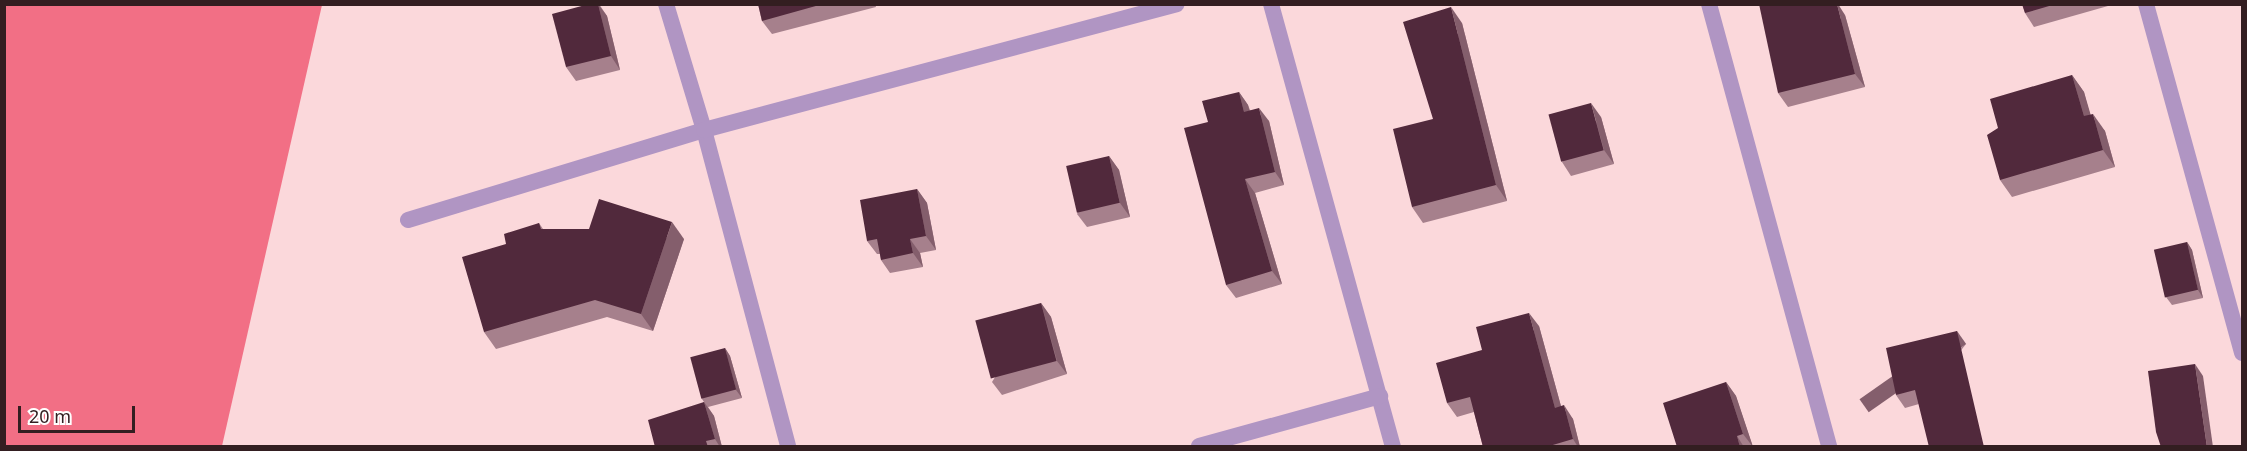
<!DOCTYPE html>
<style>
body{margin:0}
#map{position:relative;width:2247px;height:451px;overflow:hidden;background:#fbd8db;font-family:"Noto Sans",sans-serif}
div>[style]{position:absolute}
.forest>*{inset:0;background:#f26f85}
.minor>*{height:16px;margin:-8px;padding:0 8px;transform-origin:8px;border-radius:8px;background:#b095c3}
.wall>*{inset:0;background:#a6808c}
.shaded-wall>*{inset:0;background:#845e6c;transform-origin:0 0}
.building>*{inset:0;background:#51293c;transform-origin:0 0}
span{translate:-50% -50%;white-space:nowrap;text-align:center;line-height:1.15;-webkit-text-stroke:6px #fff;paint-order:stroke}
.frame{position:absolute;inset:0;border:6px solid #331e21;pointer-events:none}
.scale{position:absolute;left:18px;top:406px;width:117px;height:27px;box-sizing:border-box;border:3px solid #331e21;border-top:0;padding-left:8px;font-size:18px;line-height:21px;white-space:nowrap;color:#331e21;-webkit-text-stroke:4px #fff;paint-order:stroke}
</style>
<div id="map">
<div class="forest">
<div style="clip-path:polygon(4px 5px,322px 5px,222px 446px,5px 446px)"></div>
</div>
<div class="minor">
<div style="left:666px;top:4px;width:132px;rotate:73.2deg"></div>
<div style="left:704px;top:130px;width:327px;rotate:75.1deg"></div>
<div style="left:1271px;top:4px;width:459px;rotate:74.6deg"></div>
<div style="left:1709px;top:4px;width:458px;rotate:74.8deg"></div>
<div style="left:2146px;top:4px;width:362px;rotate:74.6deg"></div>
<div style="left:408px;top:220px;width:309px;rotate:-16.9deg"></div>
<div style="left:704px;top:130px;width:489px;rotate:-14.9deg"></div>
<div style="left:1199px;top:446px;width:188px;rotate:-15.4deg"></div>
</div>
<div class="wall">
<div style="clip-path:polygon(589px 4px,599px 4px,607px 16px,620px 70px,576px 81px,566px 67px)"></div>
<div style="clip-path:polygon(758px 4px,875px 4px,876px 7px,772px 34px,762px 21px)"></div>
<div style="clip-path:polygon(2022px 4px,2115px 4px,2034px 27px,2025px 13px)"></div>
<div style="clip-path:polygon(1845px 15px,1865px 87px,1788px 107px,1778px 93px)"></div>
<div style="clip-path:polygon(1462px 23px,1507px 201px,1423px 223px,1412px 207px,1433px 119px)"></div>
<div style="clip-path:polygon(2072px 75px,2084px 92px,2090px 115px,2105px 131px,2115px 167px,2012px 197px,2000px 180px,1998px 128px)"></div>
<div style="clip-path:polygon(1239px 92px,1248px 105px,1250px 110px,1269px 121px,1284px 185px,1255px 193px,1282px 284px,1236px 298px,1226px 285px)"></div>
<div style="clip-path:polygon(1601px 117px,1614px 164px,1571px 176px,1562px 162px)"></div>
<div style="clip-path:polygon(1109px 156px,1119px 170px,1130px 217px,1087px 227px,1077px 214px)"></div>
<div style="clip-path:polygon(917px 189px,927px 203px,936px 250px,920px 253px,923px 267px,890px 273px,881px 260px,880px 254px,877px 254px,867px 241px)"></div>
<div style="clip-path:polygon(539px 223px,543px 229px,684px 239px,653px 331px,607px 317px,496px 349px,484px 332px,506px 244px)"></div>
<div style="clip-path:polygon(2187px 242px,2192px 250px,2203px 298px,2172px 305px,2166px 297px)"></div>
<div style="clip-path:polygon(1041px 303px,1051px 317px,1067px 374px,1002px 395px,992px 382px)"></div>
<div style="clip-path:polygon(1539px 326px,1561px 406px,1573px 419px,1580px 447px,1483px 447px,1474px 412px,1457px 417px,1447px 403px)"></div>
<div style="clip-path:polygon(1966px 344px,1919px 404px,1905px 408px,1896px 395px)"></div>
<div style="clip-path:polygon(725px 348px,730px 356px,742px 398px,708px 407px,714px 416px,722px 447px,655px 447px,704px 402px,702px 399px)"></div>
<div style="clip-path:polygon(1726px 382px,1736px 396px,1753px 447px,1677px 447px)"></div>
</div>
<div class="shaded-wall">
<div style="clip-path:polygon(598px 4px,607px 16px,620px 70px,611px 56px)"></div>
<div style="clip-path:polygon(1837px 4px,1838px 4px,1845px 15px,1865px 87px,1855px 74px)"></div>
<div style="clip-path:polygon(1451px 7px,1462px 23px,1507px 201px,1496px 185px)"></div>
<div style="clip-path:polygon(2072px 75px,2084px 92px,2096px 133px,2084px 116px)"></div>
<div style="clip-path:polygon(1239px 92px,1248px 105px,1253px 125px,1244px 112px)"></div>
<div style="clip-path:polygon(1591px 103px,1601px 117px,1614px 164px,1604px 150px)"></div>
<div style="clip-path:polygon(1259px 108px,1269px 121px,1284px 185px,1275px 172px)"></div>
<div style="clip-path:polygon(2093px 114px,2105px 131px,2115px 167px,2103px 150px)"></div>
<div style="clip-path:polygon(1109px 156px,1119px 170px,1130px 217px,1120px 203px)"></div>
<div style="clip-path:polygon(1245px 179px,1255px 193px,1282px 284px,1272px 271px)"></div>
<div style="clip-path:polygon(917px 189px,927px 203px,936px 250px,926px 236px)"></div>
<div style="clip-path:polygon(672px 222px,684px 239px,653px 331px,641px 314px)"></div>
<div style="clip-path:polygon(910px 239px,920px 253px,923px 267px,913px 253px)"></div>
<div style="clip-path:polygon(2187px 242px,2192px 250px,2203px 298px,2198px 290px)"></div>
<div style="clip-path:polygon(1041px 303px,1051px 317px,1067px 374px,1057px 361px)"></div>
<div style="clip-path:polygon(1529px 313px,1539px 326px,1565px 421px,1555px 408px)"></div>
<div style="left:1957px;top:331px;width:16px;height:119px;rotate:55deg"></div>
<div style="clip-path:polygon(725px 348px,730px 356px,742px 398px,736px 390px)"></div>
<div style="clip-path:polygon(2195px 364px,2203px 376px,2213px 447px,2207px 447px)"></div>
<div style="clip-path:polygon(1726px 382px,1736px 396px,1753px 447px,1743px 434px)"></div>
<div style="clip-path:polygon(704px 402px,714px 416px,722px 447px,720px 447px,715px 439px)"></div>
<div style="clip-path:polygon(1564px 405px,1573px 419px,1580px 447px,1578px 447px,1573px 439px)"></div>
<div style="clip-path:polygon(1737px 436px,1744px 447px,1740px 447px)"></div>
</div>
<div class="building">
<div style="clip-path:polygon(589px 4px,598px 4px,611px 56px,566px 67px,552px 14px)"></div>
<div style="clip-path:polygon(758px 4px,823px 4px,762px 21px)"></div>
<div style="clip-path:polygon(1759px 4px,1837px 4px,1855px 74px,1778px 93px)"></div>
<div style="clip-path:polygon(2022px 4px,2056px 4px,2025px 13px)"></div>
<div style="clip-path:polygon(1451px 7px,1496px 185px,1412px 207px,1393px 129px,1433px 119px,1403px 22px)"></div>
<div style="clip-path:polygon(2072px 75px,2084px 116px,2093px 114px,2103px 150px,2000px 180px,1987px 135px,1998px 128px,1990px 99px)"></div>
<div style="clip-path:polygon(1239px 92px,1244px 112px,1259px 108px,1275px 172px,1245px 179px,1272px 271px,1226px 285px,1184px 128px,1208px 122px,1202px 101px)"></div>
<div style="left:1591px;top:103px;width:49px;height:44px;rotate:75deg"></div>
<div style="left:1109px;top:156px;width:48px;height:44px;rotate:77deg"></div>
<div style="clip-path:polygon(917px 189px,926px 236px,910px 239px,913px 253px,881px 260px,877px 239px,867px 241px,860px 200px)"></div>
<div style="clip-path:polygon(599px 199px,672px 222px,641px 314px,595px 300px,484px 332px,462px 257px,506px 244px,504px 234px,539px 223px,541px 229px,589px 229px)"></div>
<div style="left:2187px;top:242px;width:49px;height:34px;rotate:77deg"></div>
<div style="left:1041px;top:303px;width:60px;height:68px;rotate:75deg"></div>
<div style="clip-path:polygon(1529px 313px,1555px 408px,1564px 405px,1573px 439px,1546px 447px,1483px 447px,1470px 397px,1447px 403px,1436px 363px,1482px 350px,1476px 327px)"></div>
<div style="clip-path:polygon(1957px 331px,1984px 447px,1929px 447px,1915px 390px,1896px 395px,1886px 348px)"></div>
<div style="left:725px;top:348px;width:43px;height:36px;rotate:75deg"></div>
<div style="clip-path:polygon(2195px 364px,2207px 447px,2161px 447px,2156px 432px,2148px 371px)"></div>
<div style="clip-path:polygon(1726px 382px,1743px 434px,1737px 436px,1740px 447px,1677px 447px,1663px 403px)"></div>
<div style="clip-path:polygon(704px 402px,715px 439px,706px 441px,708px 447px,655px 447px,648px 420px)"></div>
</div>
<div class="frame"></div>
<div class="scale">20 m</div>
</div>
